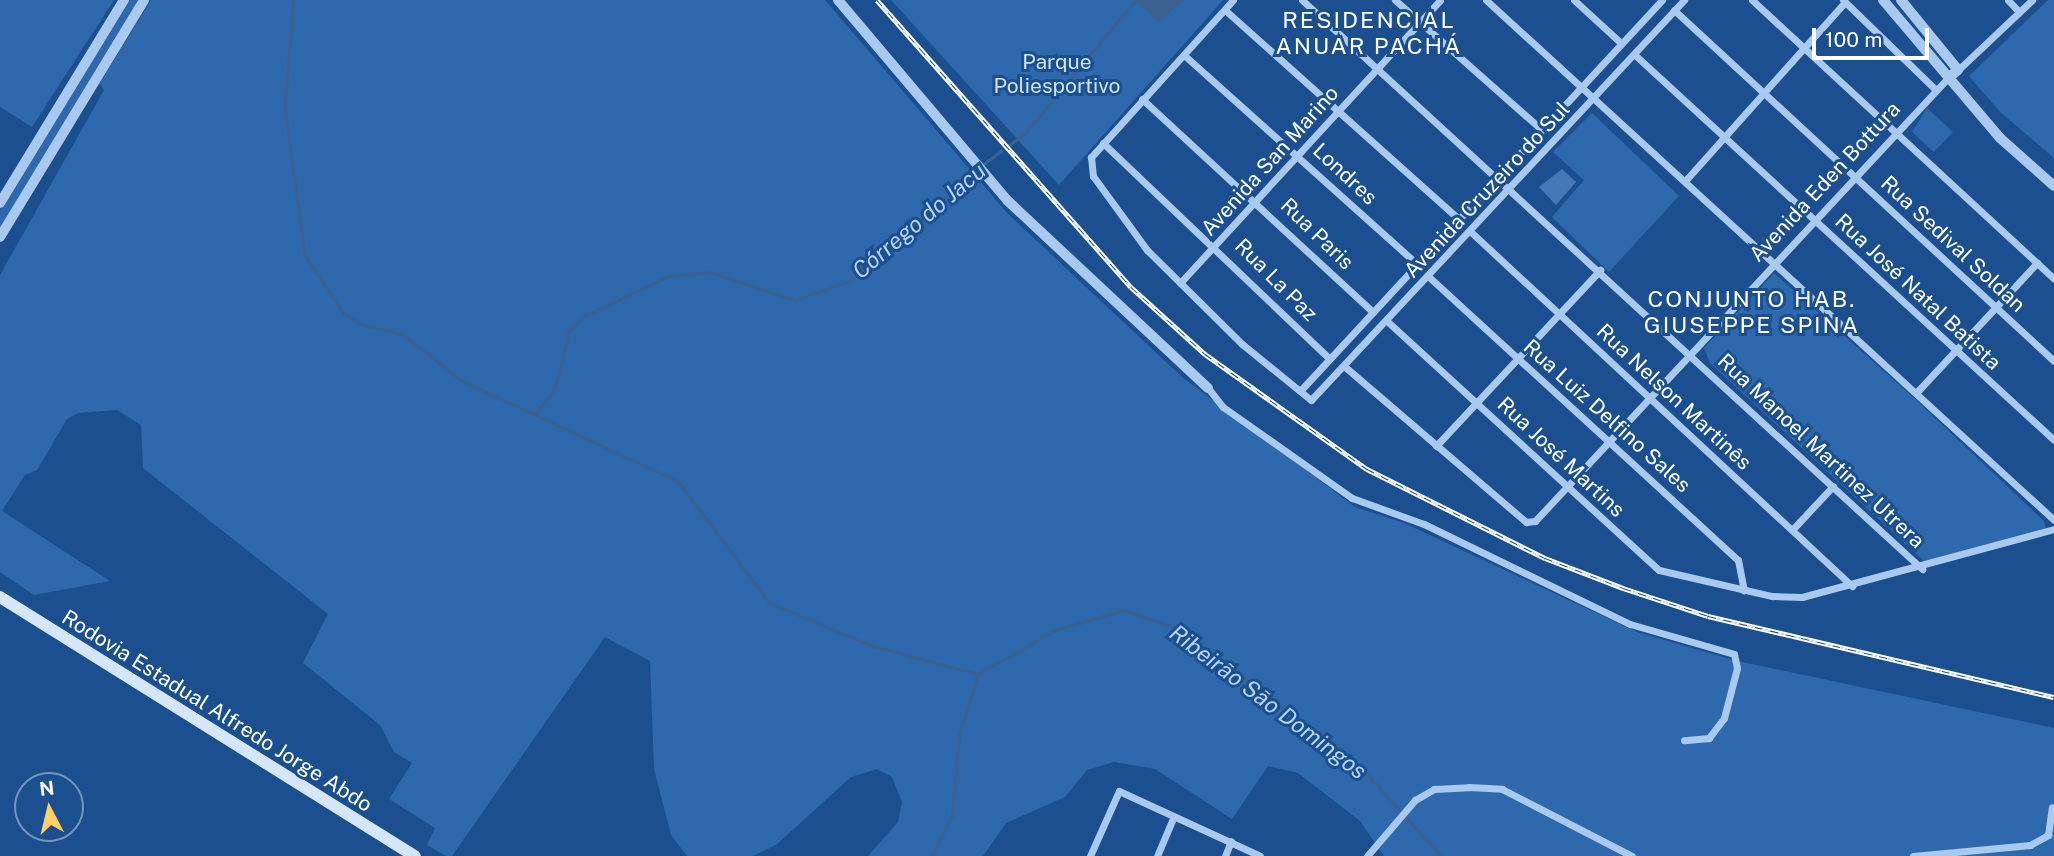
<!DOCTYPE html>
<meta charset="utf-8">
<style>
body{margin:0}
#map{position:relative;width:2054px;height:856px;overflow:hidden;background:#1b4f8f;font-family:"Public Sans",sans-serif}
div>[style]{position:absolute}
.green>*{inset:0;background:#2e69ad}
.water>*{inset:0;background:#3c6290}
.stream>*{height:2.5px;margin:-1.25px;padding:0 1.25px;transform-origin:1.25px;border-radius:1.25px;background:#3c6290}
.building>*{inset:0;background:#4478b7}
.minor>*{height:7px;margin:-3.5px;padding:0 3.5px;transform-origin:3.5px;border-radius:3.5px;background:#a9c9ee}
.tertiary>*{height:10px;margin:-5px;padding:0 5px;transform-origin:5px;border-radius:5px;background:#a9c9ee}
.secondary>*{height:12px;margin:-6px;padding:0 6px;transform-origin:6px;border-radius:6px;background:#d6e6fa}
.rail>*{height:5px;margin-top:-2.5px;transform-origin:0;background:repeating-linear-gradient(90deg,#1b4f8f 0 8px,#fff 0 16px);box-sizing:border-box;border-block:2px solid #fff}
span{translate:-50% -50%;white-space:nowrap;text-align:center;line-height:1.15;-webkit-text-stroke:6px #1b4f8f;paint-order:stroke}
.park-label{font-size:21px;color:#cfe3fa}
.street-label{font-size:21px;color:#fff}
.neighbourhood-label{font-size:23px;color:#fff;letter-spacing:2px}
.water-label{font-size:23px;color:#b5d3f5;font-style:italic}
.north{position:absolute;left:14px;top:772px;width:70px;height:70px;box-sizing:border-box;background:#1b4f8f;border:2px solid #7695bc;border-radius:50%;rotate:353deg;font-size:19px;font-weight:700;line-height:28px;text-align:center;color:#fff}
.north::after{content:'';display:block;margin:auto;width:24px;height:32px;background:#ffd166;clip-path:polygon(50% 0,100% 100%,50% 72%,0 100%)}
.scale{position:absolute;left:1812px;top:28px;width:117px;height:32px;box-sizing:border-box;border:4px solid #fff;border-top:0;padding-left:9px;font-size:21px;line-height:24px;white-space:nowrap;color:#fff;-webkit-text-stroke:5px #1b4f8f;paint-order:stroke}
</style>
<div id="map">
<div class="green">
<div style="clip-path:polygon(0 0,114px 0,32px 127px,0 107px)"></div>
<div style="clip-path:polygon(130px 0,139px 0,0 228px,0 211px)"></div>
<div style="clip-path:polygon(151px 0,825px 0,1007px 213px,1182px 377px,1355px 507px,1404px 523px,1637px 632px,1733px 660px,2054px 728px,2054px 856px,1384px 856px,1360px 821px,1298px 773px,1268px 766px,1232px 819px,1155px 769px,1114px 762px,1087px 770px,1065px 797px,1006px 823px,983px 856px,868px 856px,898px 822px,902px 802px,892px 777px,877px 769px,851px 777px,776px 845px,753px 856px,687px 856px,671px 835px,654px 769px,650px 661px,605px 637px,452px 856px,446px 856px,427px 845px,435px 828px,389px 799px,412px 763px,394px 752px,380px 725px,303px 663px,328px 614px,143px 468px,141px 425px,117px 410px,78px 413px,67px 419px,37px 470px,25px 475px,2px 511px,110px 581px,34px 595px,0 572px,0 275px,104px 90px,100px 83px)"></div>
<div style="clip-path:polygon(891px 0,1223px 0,1059px 185px)"></div>
<div style="clip-path:polygon(2048px 0,2054px 0,2054px 158px,2000px 112px,1969px 76px)"></div>
<div style="clip-path:polygon(1927px 108px,1953px 132px,1934px 152px,1912px 132px)"></div>
<div style="clip-path:polygon(1592px 113px,1679px 196px,1609px 272px,1552px 217px,1584px 180px,1553px 152px)"></div>
<div style="clip-path:polygon(1774px 273px,1915px 399px,2044px 521px,2046px 529px,1926px 563px,1710px 363px,1704px 348px)"></div>
</div>
<div class="water">
<div style="clip-path:polygon(1135px 0,1184px 0,1158px 22px)"></div>
</div>
<div class="stream">
<div style="left:294px;top:0;width:107px;rotate:94.8deg"></div>
<div style="left:285px;top:107px;width:149px;rotate:82.3deg"></div>
<div style="left:305px;top:255px;width:70px;rotate:56.1deg"></div>
<div style="left:344px;top:313px;width:22px;rotate:32deg"></div>
<div style="left:363px;top:325px;width:41px;rotate:12.7deg"></div>
<div style="left:403px;top:334px;width:74px;rotate:38.4deg"></div>
<div style="left:461px;top:380px;width:239px;rotate:25deg"></div>
<div style="left:678px;top:481px;width:153px;rotate:53deg"></div>
<div style="left:770px;top:603px;width:112px;rotate:22.7deg"></div>
<div style="left:873px;top:646px;width:109px;rotate:14.9deg"></div>
<div style="left:978px;top:674px;width:90px;rotate:-29.4deg"></div>
<div style="left:1056px;top:630px;width:71px;rotate:-16.4deg"></div>
<div style="left:1124px;top:610px;width:55px;rotate:19.1deg"></div>
<div style="left:1176px;top:628px;width:234px;rotate:37deg"></div>
<div style="left:1363px;top:769px;width:117px;rotate:48.1deg"></div>
<div style="left:1131px;top:6px;width:8px;rotate:-45deg"></div>
<div style="left:1009px;top:145px;width:19px;rotate:-35deg"></div>
<div style="left:1025px;top:134px;width:161px;rotate:-50.6deg"></div>
<div style="left:981px;top:166px;width:25px;rotate:-37deg"></div>
<div style="left:536px;top:413px;width:31px;rotate:-52deg"></div>
<div style="left:555px;top:389px;width:60px;rotate:-76.4deg"></div>
<div style="left:569px;top:331px;width:23px;rotate:-43deg"></div>
<div style="left:586px;top:315px;width:92px;rotate:-25.2deg"></div>
<div style="left:669px;top:276px;width:42px;rotate:-5.4deg"></div>
<div style="left:711px;top:272px;width:89px;rotate:18.4deg"></div>
<div style="left:795px;top:300px;width:55px;rotate:-19.1deg"></div>
<div style="left:847px;top:282px;width:171px;rotate:-41deg"></div>
<div style="left:932px;top:856px;width:46px;rotate:-64deg"></div>
<div style="left:952px;top:815px;width:79px;rotate:-84.9deg"></div>
<div style="left:959px;top:736px;width:64px;rotate:-72.7deg"></div>
</div>
<div class="building">
<div style="clip-path:polygon(1562px 169px,1576px 182px,1556px 205px,1539px 187px)"></div>
</div>
<div class="minor">
<div style="left:1233px;top:0;width:212px;rotate:132.1deg"></div>
<div style="left:1091px;top:157px;width:19px;rotate:84deg"></div>
<div style="left:1093px;top:176px;width:92px;rotate:53.9deg"></div>
<div style="left:1147px;top:250px;width:134px;rotate:44.7deg"></div>
<div style="left:1242px;top:344px;width:89px;rotate:39.1deg"></div>
<div style="left:1311px;top:400px;width:547px;rotate:-47deg"></div>
<div style="left:1302px;top:0;width:842px;rotate:42.54deg"></div>
<div style="left:1395px;top:0;width:195px;rotate:41.5deg"></div>
<div style="left:1486px;top:0;width:770px;rotate:42.47deg"></div>
<div style="left:1574px;top:0;width:64px;rotate:42.5deg"></div>
<div style="left:1752px;top:0;width:411px;rotate:42.7deg"></div>
<div style="left:1843px;top:0;width:128px;rotate:44.1deg"></div>
<div style="left:2008px;top:0;width:16px;rotate:47deg"></div>
<div style="left:1225px;top:10px;width:314px;rotate:41.8deg"></div>
<div style="left:1674px;top:10px;width:517px;rotate:42.73deg"></div>
<div style="left:1184px;top:55px;width:313px;rotate:41.9deg"></div>
<div style="left:1635px;top:55px;width:569px;rotate:42.58deg"></div>
<div style="left:1958px;top:70px;width:102px;rotate:-43.4deg"></div>
<div style="left:1142px;top:99px;width:314px;rotate:42.7deg"></div>
<div style="left:1103px;top:143px;width:313px;rotate:43.6deg"></div>
<div style="left:1685px;top:181px;width:240px;rotate:-48.2deg"></div>
<div style="left:1472px;top:233px;width:519px;rotate:42.89deg"></div>
<div style="left:1429px;top:277px;width:419px;rotate:42.5deg"></div>
<div style="left:1738px;top:560px;width:31px;rotate:79deg"></div>
<div style="left:1180px;top:283px;width:384px;rotate:-47.4deg"></div>
<div style="left:1388px;top:322px;width:367px;rotate:42.5deg"></div>
<div style="left:1659px;top:570px;width:116px;rotate:13deg"></div>
<div style="left:1772px;top:596px;width:30px;rotate:2deg"></div>
<div style="left:1802px;top:597px;width:261px;rotate:-15.1deg"></div>
<div style="left:1344px;top:366px;width:240px;rotate:40.6deg"></div>
<div style="left:1526px;top:522px;width:9px;rotate:-6deg"></div>
<div style="left:1535px;top:521px;width:606px;rotate:-47.01deg"></div>
<div style="left:1208px;top:388px;width:24px;rotate:52deg"></div>
<div style="left:1223px;top:407px;width:158px;rotate:35.2deg"></div>
<div style="left:1352px;top:498px;width:77px;rotate:19.9deg"></div>
<div style="left:1424px;top:524px;width:229px;rotate:25.9deg"></div>
<div style="left:1630px;top:624px;width:108px;rotate:16.1deg"></div>
<div style="left:1734px;top:654px;width:14px;rotate:78deg"></div>
<div style="left:1737px;top:668px;width:52px;rotate:104.6deg"></div>
<div style="left:1724px;top:718px;width:25px;rotate:127deg"></div>
<div style="left:1709px;top:738px;width:25px;rotate:175deg"></div>
<div style="left:1300px;top:391px;width:533px;rotate:-47.21deg"></div>
<div style="left:1916px;top:393px;width:178px;rotate:-47.1deg"></div>
<div style="left:1436px;top:446px;width:241px;rotate:-47deg"></div>
<div style="left:1792px;top:530px;width:60px;rotate:-47deg"></div>
<div style="left:1090px;top:856px;width:71px;rotate:-66deg"></div>
<div style="left:1119px;top:791px;width:155px;rotate:24.7deg"></div>
<div style="left:1157px;top:856px;width:43px;rotate:-67deg"></div>
<div style="left:1225px;top:856px;width:16px;rotate:-68deg"></div>
<div style="left:1367px;top:856px;width:74px;rotate:-49.4deg"></div>
<div style="left:1415px;top:800px;width:22px;rotate:-30deg"></div>
<div style="left:1434px;top:789px;width:35px;rotate:-3deg"></div>
<div style="left:1469px;top:787px;width:33px;rotate:3deg"></div>
<div style="left:1502px;top:789px;width:146px;rotate:27.3deg"></div>
<div style="left:1913px;top:856px;width:118px;rotate:-5.4deg"></div>
<div style="left:2030px;top:845px;width:21px;rotate:-29deg"></div>
<div style="left:2048px;top:835px;width:28px;rotate:-82deg"></div>
</div>
<div class="tertiary">
<div style="left:838px;top:0;width:263px;rotate:49.8deg"></div>
<div style="left:1008px;top:201px;width:274px;rotate:43.1deg"></div>
<div style="left:1883px;top:0;width:181px;rotate:49.7deg"></div>
<div style="left:2000px;top:138px;width:72px;rotate:41.6deg"></div>
<div style="left:1901px;top:0;width:90px;rotate:50.8deg"></div>
<div style="left:1958px;top:70px;width:13px;rotate:141deg"></div>
<div style="left:0;top:203px;width:238px;rotate:-58.6deg"></div>
<div style="left:0;top:237px;width:277px;rotate:-58.7deg"></div>
</div>
<div class="secondary">
<div style="left:0;top:597px;width:489px;rotate:32deg"></div>
</div>
<div class="rail">
<div style="left:877px;top:0;width:383px;rotate:48.5deg"></div>
<div style="left:1131px;top:287px;width:100px;rotate:42.2deg"></div>
<div style="left:1205px;top:354px;width:199px;rotate:35.4deg"></div>
<div style="left:1367px;top:469px;width:199px;rotate:26.6deg"></div>
<div style="left:1545px;top:558px;width:84px;rotate:21deg"></div>
<div style="left:1623px;top:588px;width:89px;rotate:18.2deg"></div>
<div style="left:1708px;top:616px;width:355px;rotate:13.2deg"></div>
</div>
<div class="park-label">
<span style="left:1057px;top:74px">Parque<br>Poliesportivo</span>
</div>
<div class="street-label">
<span style="left:1270px;top:161px;rotate:-48deg">Avenida San Marino</span>
<span style="left:1345px;top:174px;rotate:43deg">Londres</span>
<span style="left:1825px;top:182px;rotate:-47deg">Avenida Eden Bottura</span>
<span style="left:1487px;top:190px;rotate:-47deg">Avenida Cruzeiro do Sul</span>
<span style="left:1317px;top:234px;rotate:44deg">Rua Paris</span>
<span style="left:1953px;top:244px;rotate:43deg">Rua Sedival Soldan</span>
<span style="left:1276px;top:280px;rotate:45deg">Rua La Paz</span>
<span style="left:1918px;top:292px;rotate:43deg">Rua José Natal Batista</span>
<span style="left:1674px;top:397px;rotate:43deg">Rua Nelson Martinês</span>
<span style="left:1607px;top:416px;rotate:42deg">Rua Luiz Delfino Sales</span>
<span style="left:1821px;top:451px;rotate:43deg">Rua Manoel Martinez Utrera</span>
<span style="left:1561px;top:457px;rotate:43deg">Rua José Martins</span>
<span style="left:217px;top:711px;rotate:32deg">Rodovia Estadual Alfredo Jorge Abdo</span>
</div>
<div class="neighbourhood-label">
<span style="left:1369px;top:33px">RESIDENCIAL<br>ANUAR PACHÁ</span>
<span style="left:1752px;top:312px">CONJUNTO HAB.<br>GIUSEPPE SPINA</span>
</div>
<div class="water-label">
<span style="left:919px;top:221px;rotate:-40deg">Córrego do Jacu</span>
<span style="left:1268px;top:702px;rotate:37deg">Ribeirão São Domingos</span>
</div>
<div class="north">N</div>
<div class="scale">100 m</div>
</div>
